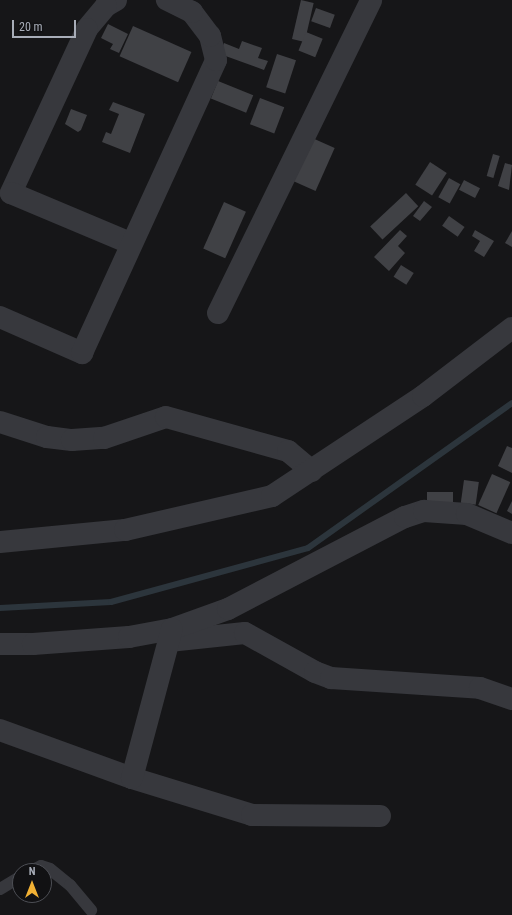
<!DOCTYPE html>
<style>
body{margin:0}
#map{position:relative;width:512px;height:915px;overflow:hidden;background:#161618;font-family:"Roboto Condensed",sans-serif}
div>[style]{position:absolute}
.stream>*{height:6px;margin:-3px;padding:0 3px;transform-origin:3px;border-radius:3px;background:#2c353c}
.building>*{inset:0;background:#404145;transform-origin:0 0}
.service>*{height:12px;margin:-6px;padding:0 6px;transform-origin:6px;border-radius:6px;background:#37383d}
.minor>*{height:22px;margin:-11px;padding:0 11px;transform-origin:11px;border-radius:11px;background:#37383d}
span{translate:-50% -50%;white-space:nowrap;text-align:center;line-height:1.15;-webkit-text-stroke:3px #111113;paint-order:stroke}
.north{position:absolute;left:12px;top:863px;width:40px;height:40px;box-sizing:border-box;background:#111113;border:1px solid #4d4f55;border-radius:50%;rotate:0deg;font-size:11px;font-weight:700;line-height:16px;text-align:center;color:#a8adb8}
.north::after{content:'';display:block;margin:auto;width:14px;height:18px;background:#f2b134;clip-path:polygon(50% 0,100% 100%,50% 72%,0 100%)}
.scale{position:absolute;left:12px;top:20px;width:64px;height:18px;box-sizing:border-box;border:2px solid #a8adb8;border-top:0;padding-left:5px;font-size:12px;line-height:14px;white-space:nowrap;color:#a8adb8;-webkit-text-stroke:3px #111113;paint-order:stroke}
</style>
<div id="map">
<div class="stream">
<div style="left:0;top:608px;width:111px;rotate:-3.1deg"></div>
<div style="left:111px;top:602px;width:204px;rotate:-15.3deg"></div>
<div style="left:308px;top:548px;width:250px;rotate:-35.4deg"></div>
</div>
<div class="building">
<div style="left:301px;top:0;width:13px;height:40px;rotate:13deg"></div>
<div style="left:316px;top:8px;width:20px;height:14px;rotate:20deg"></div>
<div style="clip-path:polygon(108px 24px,128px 34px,119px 53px,110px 49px,113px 44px,101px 38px)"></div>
<div style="left:133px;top:26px;width:64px;height:33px;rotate:24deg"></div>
<div style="left:306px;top:32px;width:18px;height:20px;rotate:22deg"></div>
<div style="clip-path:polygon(242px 41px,262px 48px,258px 58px,268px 61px,264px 70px,220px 54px,224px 43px,239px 49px)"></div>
<div style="left:277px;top:54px;width:20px;height:35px;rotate:18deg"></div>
<div style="left:218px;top:81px;width:38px;height:19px;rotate:22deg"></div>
<div style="left:260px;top:98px;width:26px;height:28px;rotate:21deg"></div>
<div style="clip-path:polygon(113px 102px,145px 114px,130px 153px,102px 142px,106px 132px,111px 134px,119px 114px,109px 110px)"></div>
<div style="clip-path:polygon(71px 109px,87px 115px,81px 130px,78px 132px,65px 124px)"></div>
<div style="left:310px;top:137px;width:27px;height:47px;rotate:24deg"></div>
<div style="left:493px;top:154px;width:7px;height:23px;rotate:16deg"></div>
<div style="left:430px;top:162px;width:20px;height:27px;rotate:33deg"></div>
<div style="clip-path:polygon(505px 163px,512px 165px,509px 190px,498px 186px)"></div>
<div style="left:449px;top:178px;width:13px;height:22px;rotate:29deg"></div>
<div style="left:464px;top:180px;width:18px;height:11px;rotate:27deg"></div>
<div style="left:406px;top:193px;width:18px;height:49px;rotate:47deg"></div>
<div style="clip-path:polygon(424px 201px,432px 207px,420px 221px,413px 216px)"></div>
<div style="left:224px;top:202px;width:24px;height:51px;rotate:24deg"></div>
<div style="left:449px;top:216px;width:19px;height:12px;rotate:35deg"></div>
<div style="clip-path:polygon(400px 230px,407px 236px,398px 246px,405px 253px,389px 271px,374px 257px)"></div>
<div style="clip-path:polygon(475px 230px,494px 241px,484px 257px,474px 251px,480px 241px,472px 236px)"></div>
<div style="clip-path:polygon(512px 231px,512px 247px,505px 243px)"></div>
<div style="left:401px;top:265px;width:15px;height:14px;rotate:32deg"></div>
<div style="clip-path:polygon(507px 446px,512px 448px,512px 473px,498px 466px)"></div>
<div style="left:492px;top:474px;width:20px;height:34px;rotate:24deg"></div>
<div style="left:464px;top:480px;width:15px;height:23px;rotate:8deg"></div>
<div style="left:427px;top:492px;width:26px;height:12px"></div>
<div style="clip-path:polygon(512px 501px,512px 514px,507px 511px)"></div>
</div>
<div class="service">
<div style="left:31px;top:871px;width:11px;rotate:-27deg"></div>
<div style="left:41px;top:866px;width:9px;rotate:18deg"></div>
<div style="left:50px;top:869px;width:26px;rotate:39deg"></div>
<div style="left:70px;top:885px;width:33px;rotate:50deg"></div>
<div style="left:0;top:889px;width:23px;rotate:-31deg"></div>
</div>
<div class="minor">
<div style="left:116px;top:0;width:12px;rotate:149deg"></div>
<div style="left:106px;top:6px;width:30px;rotate:130deg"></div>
<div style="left:87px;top:29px;width:181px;rotate:114.9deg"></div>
<div style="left:11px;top:193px;width:129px;rotate:22.8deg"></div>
<div style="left:218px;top:313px;width:348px;rotate:-63.9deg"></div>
<div style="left:0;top:317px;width:90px;rotate:23.7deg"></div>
<div style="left:82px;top:353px;width:322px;rotate:-65.4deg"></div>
<div style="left:216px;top:60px;width:25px;rotate:-104deg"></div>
<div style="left:210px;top:36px;width:30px;rotate:-127deg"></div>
<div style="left:192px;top:12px;width:28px;rotate:-154deg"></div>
<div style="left:0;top:422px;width:49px;rotate:17.7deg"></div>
<div style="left:47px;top:437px;width:25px;rotate:7deg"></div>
<div style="left:72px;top:440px;width:32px;rotate:-4deg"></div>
<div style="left:104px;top:438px;width:65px;rotate:-18.7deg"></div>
<div style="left:166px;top:417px;width:127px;rotate:15.6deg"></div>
<div style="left:288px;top:451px;width:31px;rotate:40deg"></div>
<div style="left:0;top:542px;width:126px;rotate:-5.5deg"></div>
<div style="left:125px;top:530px;width:151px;rotate:-13deg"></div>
<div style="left:272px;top:496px;width:181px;rotate:-33.5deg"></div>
<div style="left:423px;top:396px;width:112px;rotate:-37.4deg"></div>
<div style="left:169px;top:641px;width:76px;rotate:-6deg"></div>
<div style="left:245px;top:633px;width:80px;rotate:29.1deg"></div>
<div style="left:315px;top:672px;width:17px;rotate:21deg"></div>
<div style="left:331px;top:678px;width:149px;rotate:3.8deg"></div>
<div style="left:480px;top:688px;width:34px;rotate:19deg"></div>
<div style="left:0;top:644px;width:33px"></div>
<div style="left:33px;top:644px;width:96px;rotate:-4.2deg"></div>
<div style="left:129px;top:637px;width:44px;rotate:-10.5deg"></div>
<div style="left:172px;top:629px;width:59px;rotate:-19.7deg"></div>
<div style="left:228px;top:609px;width:199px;rotate:-27.5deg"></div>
<div style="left:405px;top:517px;width:20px;rotate:-18deg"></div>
<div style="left:424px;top:511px;width:43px;rotate:4deg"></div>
<div style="left:467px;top:514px;width:49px;rotate:22.9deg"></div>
<div style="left:0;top:730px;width:140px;rotate:20deg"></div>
<div style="left:132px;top:778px;width:126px;rotate:17.1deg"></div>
<div style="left:252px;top:815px;width:128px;rotate:0.4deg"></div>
<div style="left:132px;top:778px;width:154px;rotate:-75deg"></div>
</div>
<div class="north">N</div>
<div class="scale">20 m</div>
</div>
